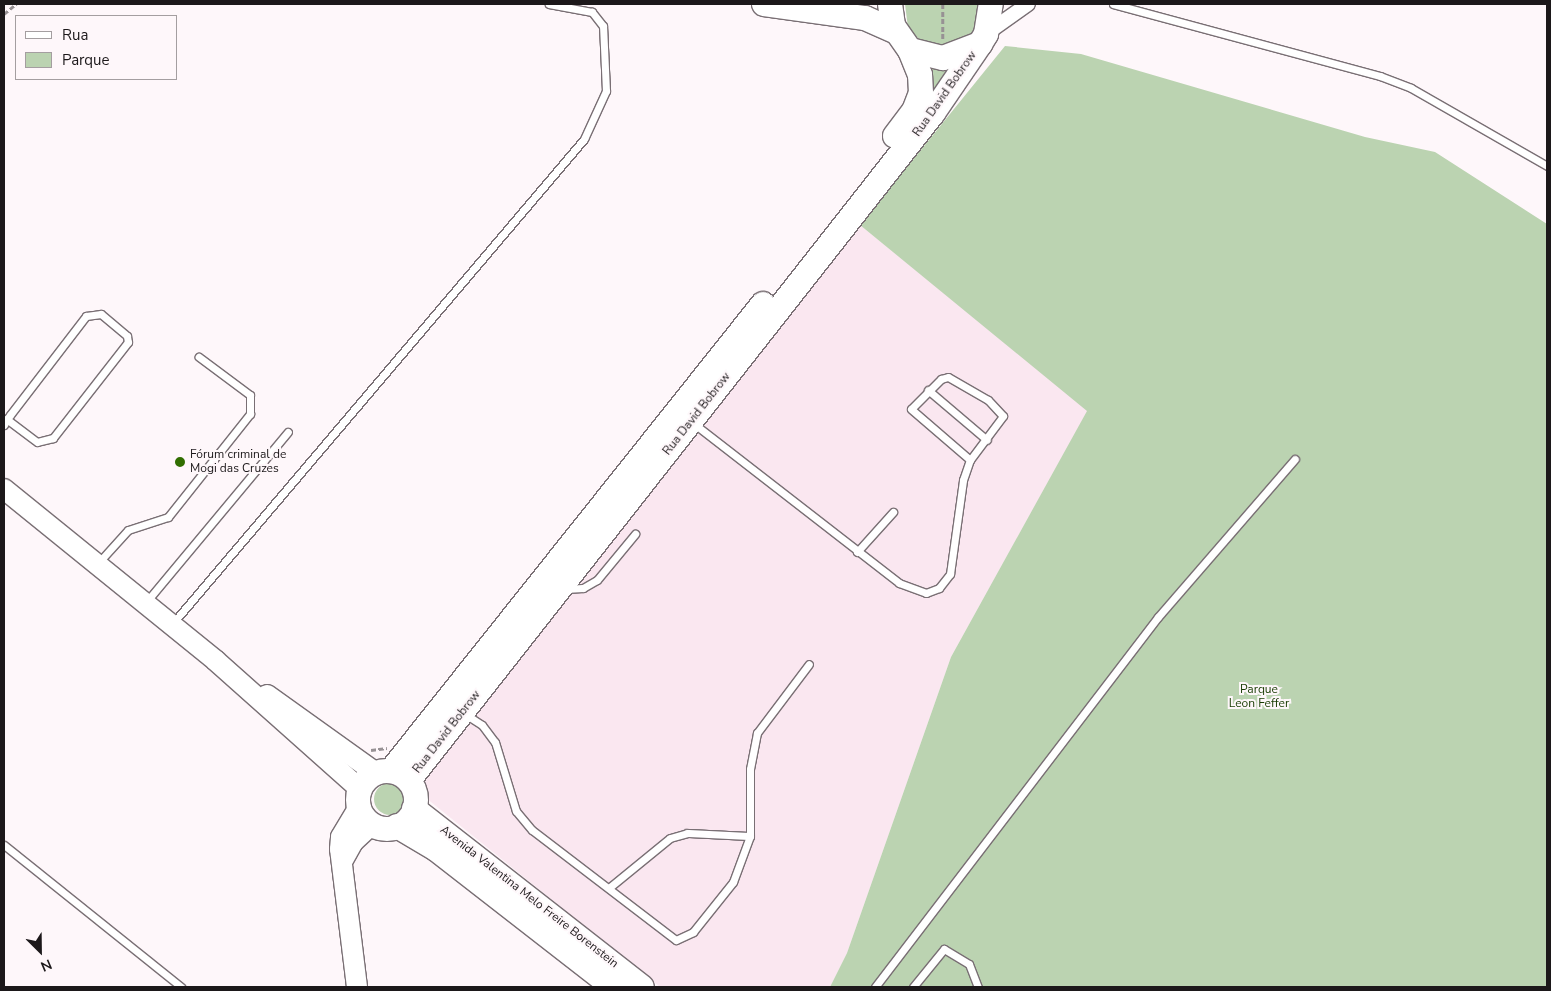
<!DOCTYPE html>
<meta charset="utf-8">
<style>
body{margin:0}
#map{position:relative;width:1551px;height:991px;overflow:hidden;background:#fef7fa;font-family:"Nunito Sans",sans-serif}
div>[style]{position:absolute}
.built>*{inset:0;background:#fae7f0}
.green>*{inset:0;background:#bbd3b1}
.round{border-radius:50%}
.path>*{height:2.5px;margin-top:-1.25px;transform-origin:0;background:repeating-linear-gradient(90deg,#979194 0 5px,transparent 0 7.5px)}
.roads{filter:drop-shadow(1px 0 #796f74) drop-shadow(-1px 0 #796f74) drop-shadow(0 1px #796f74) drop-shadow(0 -1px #796f74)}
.service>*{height:7px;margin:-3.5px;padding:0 3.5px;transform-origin:3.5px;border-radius:3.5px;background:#fff}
.minor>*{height:14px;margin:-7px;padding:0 7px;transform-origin:7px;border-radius:7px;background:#fff}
.secondary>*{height:20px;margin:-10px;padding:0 10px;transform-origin:10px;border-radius:10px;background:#fff}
.trunk>*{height:24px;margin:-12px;padding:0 12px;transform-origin:12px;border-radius:12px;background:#fff}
.trunk>.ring{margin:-12px;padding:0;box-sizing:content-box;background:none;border:24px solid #fff;border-radius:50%}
.dots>*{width:14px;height:14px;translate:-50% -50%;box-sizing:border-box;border:2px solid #fef7fa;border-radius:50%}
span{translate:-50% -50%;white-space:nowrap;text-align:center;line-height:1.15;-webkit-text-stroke:4px #fef7fa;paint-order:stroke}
.street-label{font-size:12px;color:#1c181a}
.poi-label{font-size:12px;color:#1c181a}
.left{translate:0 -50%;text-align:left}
.park-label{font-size:12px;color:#173b00}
.frame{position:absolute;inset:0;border:5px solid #1c181a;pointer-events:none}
.legend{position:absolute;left:15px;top:15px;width:162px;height:65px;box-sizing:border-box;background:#fef7fa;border:1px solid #a49ea0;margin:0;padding:6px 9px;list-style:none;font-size:15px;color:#1c181a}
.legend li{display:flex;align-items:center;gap:10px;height:25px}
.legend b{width:25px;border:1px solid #a49ea0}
.north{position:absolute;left:15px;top:926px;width:50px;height:50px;-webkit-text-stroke:4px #fef7fa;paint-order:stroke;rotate:157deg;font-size:14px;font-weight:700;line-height:20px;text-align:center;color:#1c181a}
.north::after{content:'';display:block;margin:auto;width:18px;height:22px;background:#1c181a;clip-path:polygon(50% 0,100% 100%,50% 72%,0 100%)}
</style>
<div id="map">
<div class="built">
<div style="clip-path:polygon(860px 225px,1088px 410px,951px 657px,847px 953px,830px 987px,660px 987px,426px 798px,420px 779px)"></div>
</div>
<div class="green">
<div style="clip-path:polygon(905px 4px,981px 4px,977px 29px,969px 39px,947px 49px,924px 44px,908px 28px)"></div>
<div style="clip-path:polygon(1005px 46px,1081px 54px,1365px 137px,1435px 152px,1547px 224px,1547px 987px,830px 987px,847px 953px,951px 657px,1087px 411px,860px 225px)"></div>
<div style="clip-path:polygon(968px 60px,929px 96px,932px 65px)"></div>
<div class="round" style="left:374px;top:783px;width:32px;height:32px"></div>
</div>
<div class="path">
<div style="left:943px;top:4px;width:35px;rotate:90deg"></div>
<div style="left:4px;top:14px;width:16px;rotate:-40deg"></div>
<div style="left:371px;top:750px;width:16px;rotate:-7deg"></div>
</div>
<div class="roads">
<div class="service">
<div style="left:1113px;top:4px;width:277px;rotate:15.1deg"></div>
<div style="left:1380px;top:76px;width:33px;rotate:21deg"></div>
<div style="left:1411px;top:88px;width:157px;rotate:29.8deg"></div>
<div style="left:928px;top:390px;width:77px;rotate:40.3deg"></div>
<div style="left:693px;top:423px;width:261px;rotate:37.8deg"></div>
<div style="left:899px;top:583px;width:29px;rotate:20deg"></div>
<div style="left:926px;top:593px;width:14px;rotate:-21deg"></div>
<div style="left:939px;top:588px;width:18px;rotate:-52deg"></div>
<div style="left:950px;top:574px;width:95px;rotate:-82.1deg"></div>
<div style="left:963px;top:480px;width:21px;rotate:-71deg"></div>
<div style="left:970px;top:460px;width:55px;rotate:-53.1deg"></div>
<div style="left:1003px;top:416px;width:22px;rotate:-133deg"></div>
<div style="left:988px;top:400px;width:46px;rotate:-150.1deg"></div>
<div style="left:948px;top:377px;width:7px;rotate:164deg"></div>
<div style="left:941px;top:379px;width:42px;rotate:135deg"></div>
<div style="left:911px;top:409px;width:78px;rotate:40.8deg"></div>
<div style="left:4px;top:425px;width:7px;rotate:-63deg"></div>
<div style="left:7px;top:419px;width:5px;rotate:-53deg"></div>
<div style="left:10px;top:415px;width:125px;rotate:-52.5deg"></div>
<div style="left:86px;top:316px;width:15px;rotate:-8deg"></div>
<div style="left:101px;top:314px;width:34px;rotate:40deg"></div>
<div style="left:127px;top:336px;width:6px;rotate:81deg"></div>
<div style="left:128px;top:342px;width:122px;rotate:128deg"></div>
<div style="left:53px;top:438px;width:16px;rotate:166deg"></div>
<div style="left:37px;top:442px;width:38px;rotate:-143deg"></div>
<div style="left:857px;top:552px;width:54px;rotate:-48deg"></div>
<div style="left:99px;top:562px;width:43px;rotate:-47.8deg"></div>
<div style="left:128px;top:530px;width:42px;rotate:-18deg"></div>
<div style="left:168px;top:517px;width:132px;rotate:-51.5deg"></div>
<div style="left:250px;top:414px;width:19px;rotate:-90deg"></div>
<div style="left:250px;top:395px;width:64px;rotate:-143.3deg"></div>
<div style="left:565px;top:589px;width:18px;rotate:-3deg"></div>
<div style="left:583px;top:588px;width:16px;rotate:-30deg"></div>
<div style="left:597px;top:580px;width:60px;rotate:-50.4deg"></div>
<div style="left:147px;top:601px;width:220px;rotate:-50.2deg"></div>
<div style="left:173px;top:623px;width:635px;rotate:-49.66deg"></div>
<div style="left:584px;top:139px;width:53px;rotate:-65.4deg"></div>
<div style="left:606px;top:91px;width:65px;rotate:-92.6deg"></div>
<div style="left:603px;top:26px;width:18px;rotate:-128deg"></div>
<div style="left:592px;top:12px;width:44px;rotate:-169.5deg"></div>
<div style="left:465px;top:714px;width:20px;rotate:33deg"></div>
<div style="left:482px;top:725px;width:21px;rotate:53deg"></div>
<div style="left:495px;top:742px;width:72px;rotate:73.1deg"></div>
<div style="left:516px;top:811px;width:25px;rotate:50deg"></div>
<div style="left:532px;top:830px;width:181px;rotate:37.4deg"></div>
<div style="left:676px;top:940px;width:19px;rotate:-25deg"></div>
<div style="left:693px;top:932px;width:64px;rotate:-51.3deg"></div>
<div style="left:733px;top:882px;width:49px;rotate:-69.7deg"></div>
<div style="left:750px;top:836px;width:67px;rotate:-90deg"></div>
<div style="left:750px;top:769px;width:37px;rotate:-79deg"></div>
<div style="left:757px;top:733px;width:86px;rotate:-53deg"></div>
<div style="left:4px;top:845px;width:227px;rotate:38.7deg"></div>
<div style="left:610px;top:887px;width:77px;rotate:-39.2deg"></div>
<div style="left:670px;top:838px;width:18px;rotate:-16deg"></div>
<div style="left:687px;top:833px;width:63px;rotate:2.7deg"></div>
<div style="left:875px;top:987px;width:466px;rotate:-52.6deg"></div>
<div style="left:1158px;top:617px;width:209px;rotate:-49.1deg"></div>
<div style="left:913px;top:987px;width:49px;rotate:-50.8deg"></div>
<div style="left:944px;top:949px;width:29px;rotate:31deg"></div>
<div style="left:969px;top:964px;width:25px;rotate:69deg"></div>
</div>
<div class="minor">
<div style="left:987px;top:33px;width:50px;rotate:-35.3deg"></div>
</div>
<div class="secondary">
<div style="left:4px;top:489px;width:272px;rotate:39deg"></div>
<div style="left:215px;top:660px;width:194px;rotate:41.7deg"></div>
<div style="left:267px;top:695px;width:134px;rotate:35.6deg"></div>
<div style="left:343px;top:860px;width:21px;rotate:-61deg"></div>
<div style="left:353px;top:842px;width:26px;rotate:-43deg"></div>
<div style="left:357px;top:987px;width:139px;rotate:-97deg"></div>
<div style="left:340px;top:849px;width:12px;rotate:-85deg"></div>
<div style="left:341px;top:837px;width:35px;rotate:-59deg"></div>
</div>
<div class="trunk">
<div style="left:764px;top:4px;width:102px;rotate:7.9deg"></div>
<div style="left:865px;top:18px;width:34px;rotate:24deg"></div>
<div style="left:890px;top:4px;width:22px;rotate:82deg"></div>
<div style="left:893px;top:26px;width:29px;rotate:55deg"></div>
<div style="left:910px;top:50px;width:34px;rotate:14deg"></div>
<div style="left:943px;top:58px;width:40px;rotate:-21deg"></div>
<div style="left:980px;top:44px;width:12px;rotate:-59deg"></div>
<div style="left:986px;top:34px;width:30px;rotate:-81deg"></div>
<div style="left:895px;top:136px;width:31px;rotate:-53deg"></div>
<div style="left:914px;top:111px;width:19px;rotate:-69deg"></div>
<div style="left:921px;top:93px;width:18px;rotate:-93deg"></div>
<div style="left:920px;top:75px;width:27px;rotate:-112deg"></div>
<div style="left:391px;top:771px;width:597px;rotate:-51.46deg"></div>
<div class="ring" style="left:358px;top:771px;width:34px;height:34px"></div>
<div style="left:409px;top:780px;width:848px;rotate:-51.85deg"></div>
<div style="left:933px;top:113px;width:83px;rotate:-55.7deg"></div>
<div style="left:414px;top:809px;width:289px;rotate:38deg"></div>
<div style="left:397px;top:826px;width:45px;rotate:30.5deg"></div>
<div style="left:436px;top:849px;width:224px;rotate:37.9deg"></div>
</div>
</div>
<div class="dots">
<div style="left:180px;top:462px;background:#316e00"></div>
</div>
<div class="street-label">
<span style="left:945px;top:94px;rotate:-55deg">Rua David Bobrow</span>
<span style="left:697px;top:414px;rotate:-52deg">Rua David Bobrow</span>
<span style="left:447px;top:732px;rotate:-52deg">Rua David Bobrow</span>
<span style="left:529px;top:897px;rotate:38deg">Avenida Valentina Melo Freire Borenstein</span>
</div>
<div class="poi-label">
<span class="left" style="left:190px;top:462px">Fórum criminal de<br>Mogi das Cruzes</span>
</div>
<div class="park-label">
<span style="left:1259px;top:697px">Parque<br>Leon Feffer</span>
</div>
<div class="frame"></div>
<ul class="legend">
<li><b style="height:6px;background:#fff"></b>Rua</li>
<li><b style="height:14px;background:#bbd3b1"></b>Parque</li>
</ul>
<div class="north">N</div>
</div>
